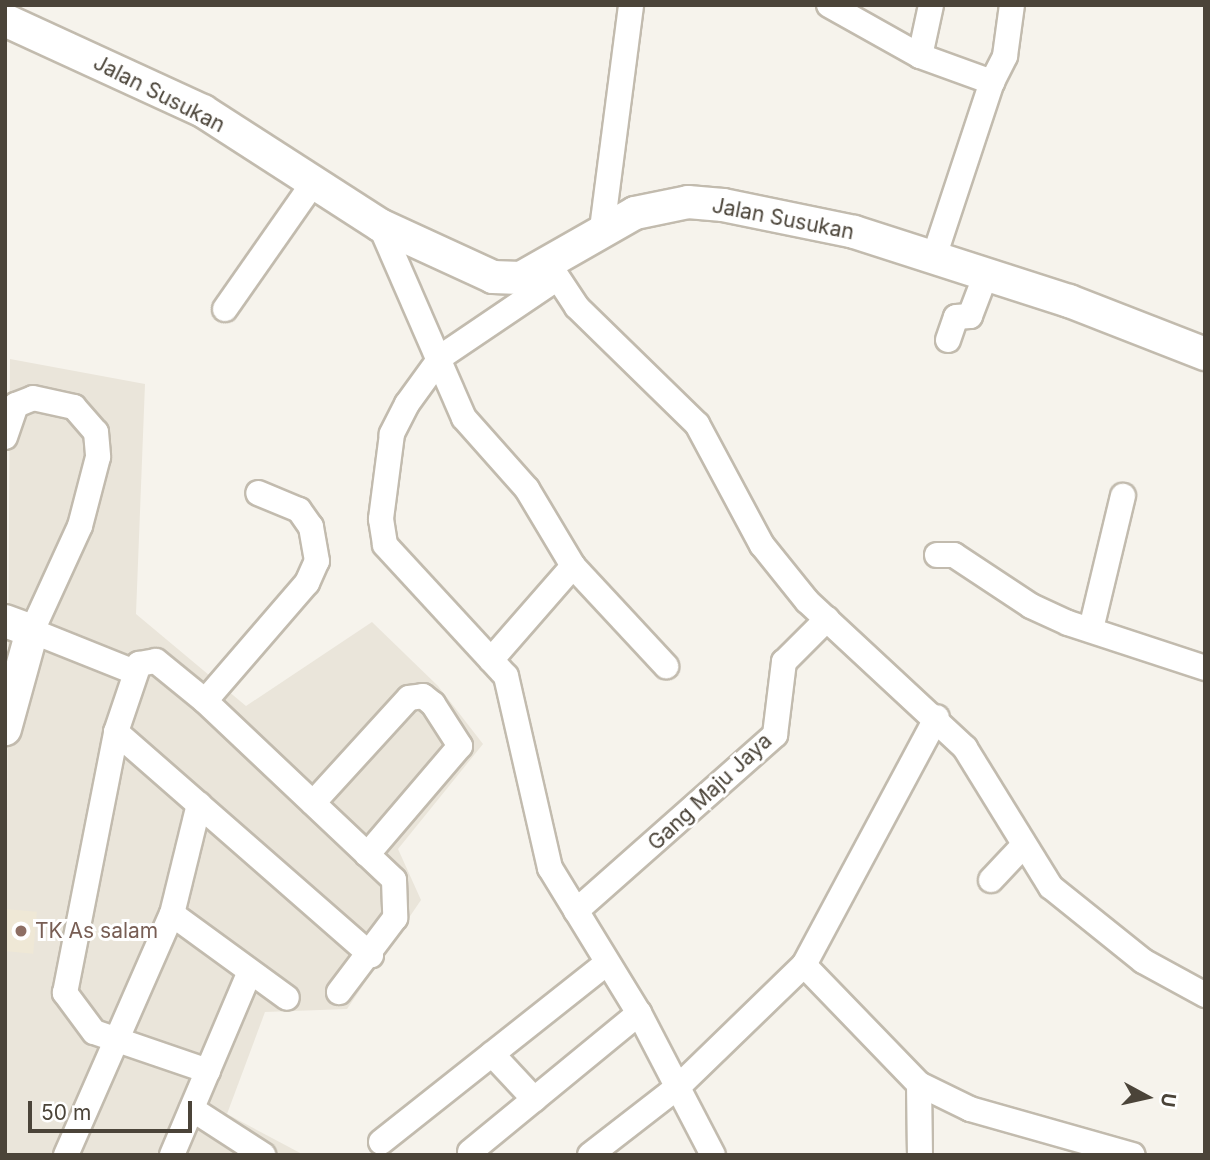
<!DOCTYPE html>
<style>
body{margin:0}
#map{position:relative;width:1210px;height:1160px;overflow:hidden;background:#f6f3ec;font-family:Inter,sans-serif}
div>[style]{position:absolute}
.residential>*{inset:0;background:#eae5da}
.education>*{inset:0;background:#efe8d6;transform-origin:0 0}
.roads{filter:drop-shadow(2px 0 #c2bbae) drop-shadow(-2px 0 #c2bbae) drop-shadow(0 2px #c2bbae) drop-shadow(0 -2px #c2bbae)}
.minor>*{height:24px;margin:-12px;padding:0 12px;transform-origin:12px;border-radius:12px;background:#fff}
.tertiary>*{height:32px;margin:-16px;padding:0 16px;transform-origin:16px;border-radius:16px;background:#fff}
.dots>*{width:19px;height:19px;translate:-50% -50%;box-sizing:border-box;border:4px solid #fff;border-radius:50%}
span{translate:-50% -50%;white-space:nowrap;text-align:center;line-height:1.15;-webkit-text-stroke:6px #fff;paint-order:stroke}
.street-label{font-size:21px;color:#4b4439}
.education-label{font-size:21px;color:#785e54}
.left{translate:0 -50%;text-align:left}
.frame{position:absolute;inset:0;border:7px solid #4b4439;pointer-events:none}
.north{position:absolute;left:1112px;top:1062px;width:70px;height:70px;-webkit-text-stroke:5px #fff;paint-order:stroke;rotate:98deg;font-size:19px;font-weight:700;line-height:28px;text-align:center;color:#4b4439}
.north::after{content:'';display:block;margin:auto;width:24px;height:32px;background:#4b4439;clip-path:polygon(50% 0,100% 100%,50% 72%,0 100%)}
.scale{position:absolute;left:28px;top:1101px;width:164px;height:32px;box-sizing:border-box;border:4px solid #4b4439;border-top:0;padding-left:9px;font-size:21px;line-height:24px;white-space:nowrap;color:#4b4439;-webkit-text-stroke:5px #fff;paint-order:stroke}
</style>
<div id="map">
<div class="residential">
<div style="clip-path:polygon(10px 359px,145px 384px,136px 614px,246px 706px,372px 622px,438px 686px,483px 744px,398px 849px,421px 900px,347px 1009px,265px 1012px,227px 1114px,304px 1155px,5px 1155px)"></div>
</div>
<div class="education">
<div style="left:5px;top:909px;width:32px;height:42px;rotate:5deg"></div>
</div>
<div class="roads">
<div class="minor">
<div style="left:829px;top:5px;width:104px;rotate:29.3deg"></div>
<div style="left:920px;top:56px;width:77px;rotate:19.9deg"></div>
<div style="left:992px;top:82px;width:29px;rotate:-63deg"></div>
<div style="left:1005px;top:56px;width:51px;rotate:-82.2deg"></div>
<div style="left:920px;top:56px;width:52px;rotate:-77.8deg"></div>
<div style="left:380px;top:225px;width:210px;rotate:66.5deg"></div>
<div style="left:464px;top:418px;width:95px;rotate:48.4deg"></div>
<div style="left:527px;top:489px;width:90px;rotate:59.1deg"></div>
<div style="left:573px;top:566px;width:137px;rotate:47.1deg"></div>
<div style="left:602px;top:229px;width:226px;rotate:-82.6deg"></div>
<div style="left:934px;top:257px;width:184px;rotate:-71.7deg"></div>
<div style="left:550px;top:266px;width:49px;rotate:56.6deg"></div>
<div style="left:577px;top:307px;width:168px;rotate:44.3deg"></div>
<div style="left:697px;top:424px;width:137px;rotate:61.8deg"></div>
<div style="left:762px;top:545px;width:72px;rotate:51.2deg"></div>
<div style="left:807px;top:601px;width:216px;rotate:42.9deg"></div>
<div style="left:965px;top:748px;width:163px;rotate:58.3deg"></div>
<div style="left:1051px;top:887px;width:118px;rotate:38.8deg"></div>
<div style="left:1143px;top:961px;width:71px;rotate:28.7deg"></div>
<div style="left:556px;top:279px;width:139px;rotate:145.9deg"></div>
<div style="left:441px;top:357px;width:58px;rotate:125.9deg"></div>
<div style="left:407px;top:404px;width:34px;rotate:117deg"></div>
<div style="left:392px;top:434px;width:86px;rotate:97.4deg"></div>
<div style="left:381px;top:519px;width:26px;rotate:81deg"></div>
<div style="left:385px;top:545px;width:178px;rotate:47.3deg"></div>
<div style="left:506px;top:676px;width:197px;rotate:77.1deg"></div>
<div style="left:550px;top:868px;width:170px;rotate:58.5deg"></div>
<div style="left:639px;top:1013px;width:160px;rotate:62.5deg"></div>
<div style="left:225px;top:309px;width:155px;rotate:-55deg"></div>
<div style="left:948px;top:340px;width:24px;rotate:-71deg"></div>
<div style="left:956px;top:317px;width:14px;rotate:-4deg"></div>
<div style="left:970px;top:316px;width:45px;rotate:-69.1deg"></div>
<div style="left:5px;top:437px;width:34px;rotate:-71deg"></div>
<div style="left:16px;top:405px;width:18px;rotate:-22deg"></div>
<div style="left:33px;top:398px;width:42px;rotate:12.4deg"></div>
<div style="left:74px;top:407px;width:33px;rotate:49deg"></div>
<div style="left:96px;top:432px;width:25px;rotate:85deg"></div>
<div style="left:98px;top:457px;width:71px;rotate:104.6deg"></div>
<div style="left:80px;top:526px;width:115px;rotate:114.6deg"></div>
<div style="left:32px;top:631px;width:108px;rotate:21.8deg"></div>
<div style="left:937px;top:555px;width:17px"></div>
<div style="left:954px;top:555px;width:92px;rotate:33.5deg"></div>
<div style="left:1031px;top:606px;width:41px;rotate:24.7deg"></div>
<div style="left:1068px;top:623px;width:144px;rotate:18.2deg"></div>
<div style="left:1091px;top:629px;width:137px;rotate:-76.5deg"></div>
<div style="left:491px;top:660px;width:125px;rotate:-48.9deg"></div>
<div style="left:205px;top:701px;width:156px;rotate:-49.2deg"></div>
<div style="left:307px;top:583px;width:24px;rotate:-66deg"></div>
<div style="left:317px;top:561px;width:35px;rotate:-100deg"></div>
<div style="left:311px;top:527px;width:21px;rotate:-125deg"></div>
<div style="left:299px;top:510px;width:44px;rotate:-157.5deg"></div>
<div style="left:116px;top:732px;width:339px;rotate:41.2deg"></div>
<div style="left:313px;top:803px;width:142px;rotate:-47.6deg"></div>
<div style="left:409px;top:698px;width:14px;rotate:-8deg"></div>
<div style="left:423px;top:696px;width:13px;rotate:39deg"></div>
<div style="left:433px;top:704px;width:50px;rotate:57.3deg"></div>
<div style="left:460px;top:746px;width:143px;rotate:130.5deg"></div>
<div style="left:991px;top:880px;width:48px;rotate:-46.7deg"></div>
<div style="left:576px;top:911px;width:266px;rotate:-41.5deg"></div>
<div style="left:775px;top:735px;width:74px;rotate:-83deg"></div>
<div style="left:784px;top:662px;width:61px;rotate:-45deg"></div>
<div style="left:172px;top:914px;width:142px;rotate:36.1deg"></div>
<div style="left:804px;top:965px;width:165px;rotate:46deg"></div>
<div style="left:919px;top:1084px;width:57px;rotate:26.1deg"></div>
<div style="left:970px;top:1109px;width:169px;rotate:15.8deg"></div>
<div style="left:492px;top:1054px;width:62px;rotate:47deg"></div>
<div style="left:208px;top:1071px;width:120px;rotate:-161.1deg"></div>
<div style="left:94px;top:1032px;width:49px;rotate:-126.6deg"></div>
<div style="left:65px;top:993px;width:266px;rotate:-78.9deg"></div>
<div style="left:116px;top:732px;width:72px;rotate:-71.3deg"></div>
<div style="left:139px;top:664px;width:17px;rotate:-10deg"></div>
<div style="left:156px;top:661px;width:63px;rotate:39.2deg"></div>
<div style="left:205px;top:701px;width:260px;rotate:43.4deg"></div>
<div style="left:394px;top:880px;width:38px;rotate:88deg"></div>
<div style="left:395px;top:918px;width:93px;rotate:127.1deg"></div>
<div style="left:919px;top:1084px;width:71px;rotate:89.2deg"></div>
<div style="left:192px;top:1109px;width:85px;rotate:32.9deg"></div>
<div style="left:381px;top:1142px;width:288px;rotate:-38.4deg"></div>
<div style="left:470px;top:1152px;width:219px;rotate:-39.4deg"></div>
<div style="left:66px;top:1155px;width:263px;rotate:-66.3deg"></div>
<div style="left:172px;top:914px;width:113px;rotate:-76.2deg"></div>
<div style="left:172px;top:1155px;width:197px;rotate:-67deg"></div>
<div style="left:590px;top:1155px;width:113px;rotate:-37.8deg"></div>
<div style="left:679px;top:1086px;width:174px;rotate:-44.1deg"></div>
<div style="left:804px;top:965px;width:281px;rotate:-61.8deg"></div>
</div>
<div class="tertiary">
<div style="left:5px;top:20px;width:218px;rotate:24.7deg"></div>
<div style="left:203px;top:111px;width:211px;rotate:32.8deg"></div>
<div style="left:380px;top:225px;width:124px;rotate:24.7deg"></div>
<div style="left:493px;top:277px;width:28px;rotate:2deg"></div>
<div style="left:521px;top:278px;width:131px;rotate:-29.7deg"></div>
<div style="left:635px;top:213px;width:54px;rotate:-11.7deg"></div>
<div style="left:688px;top:202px;width:35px;rotate:5deg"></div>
<div style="left:723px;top:205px;width:134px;rotate:11.6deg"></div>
<div style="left:854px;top:232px;width:226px;rotate:17.8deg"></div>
<div style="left:1069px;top:301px;width:146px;rotate:21.3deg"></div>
<div style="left:5px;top:621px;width:29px;rotate:20deg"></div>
<div style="left:32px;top:631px;width:102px;rotate:105.4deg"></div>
</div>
</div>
<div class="dots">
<div style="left:21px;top:931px;background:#8d6e63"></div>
</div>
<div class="street-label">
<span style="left:159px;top:94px;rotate:27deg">Jalan Susukan</span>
<span style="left:783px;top:219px;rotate:11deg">Jalan Susukan</span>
<span style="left:710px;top:792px;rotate:-43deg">Gang Maju Jaya</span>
</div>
<div class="education-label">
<span class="left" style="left:35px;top:931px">TK As salam</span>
</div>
<div class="frame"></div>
<div class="north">U</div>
<div class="scale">50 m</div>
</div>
